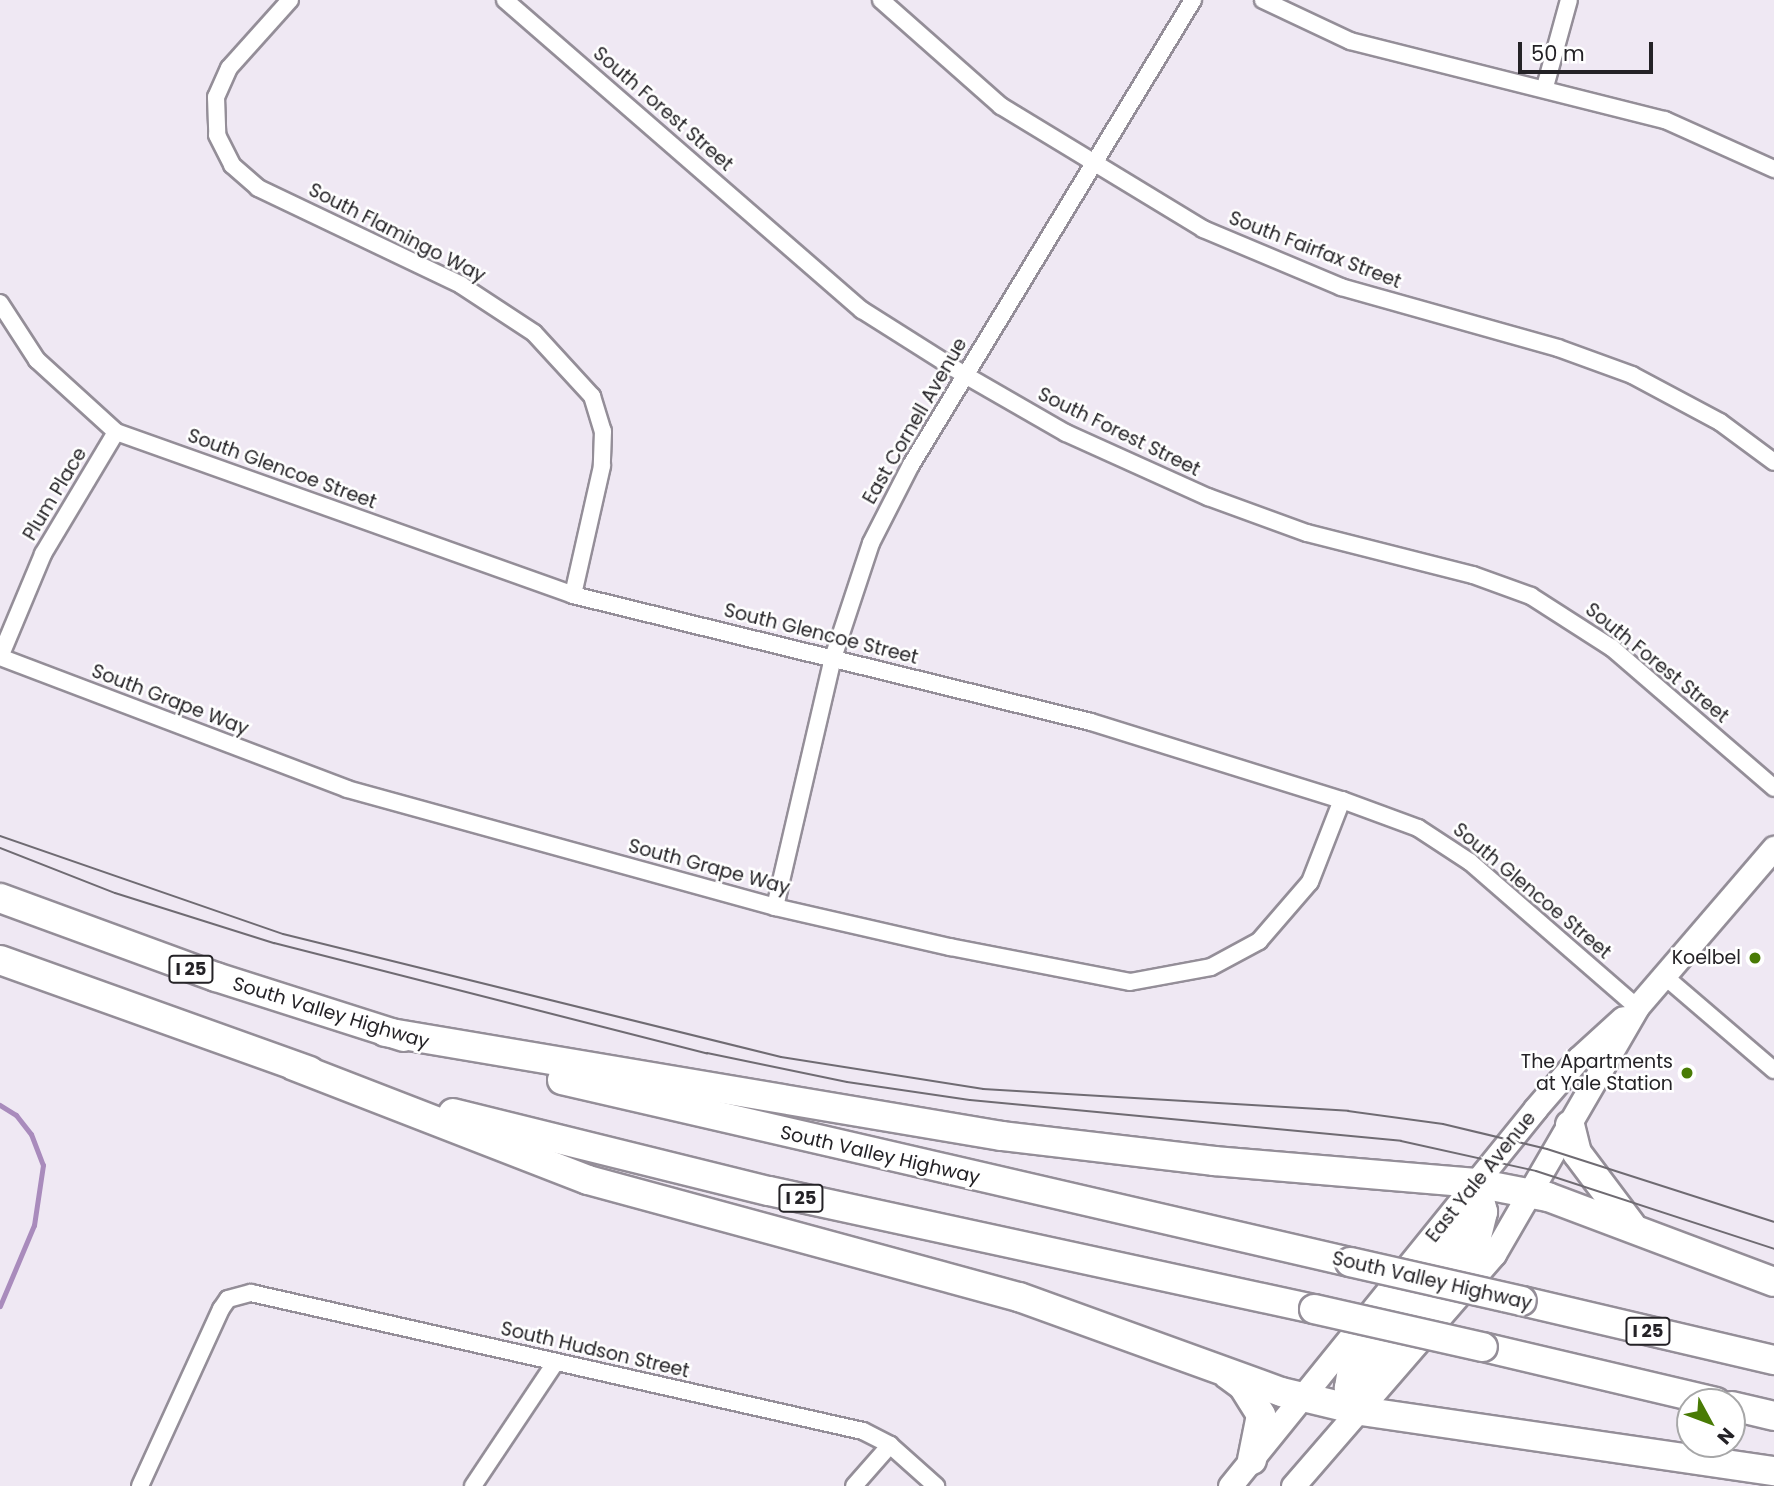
<!DOCTYPE html>
<style>
body{margin:0}
#map{position:relative;width:1774px;height:1486px;overflow:hidden;background:#efe8f3;font-family:Poppins,sans-serif}
div>[style]{position:absolute}
.stream>*{height:5px;margin:-2.5px;padding:0 2.5px;transform-origin:2.5px;border-radius:2.5px;background:#a98bbc}
.roads{filter:drop-shadow(2px 0 #948e98) drop-shadow(-2px 0 #948e98) drop-shadow(0 2px #948e98) drop-shadow(0 -2px #948e98)}
.street>*{height:16px;margin:-8px;padding:0 8px;transform-origin:8px;border-radius:8px;background:#fff}
.secondary>*{height:23px;margin:-11.5px;padding:0 11.5px;transform-origin:11.5px;border-radius:11.5px;background:#fff}
.highway>*{height:28px;margin:-14px;padding:0 14px;transform-origin:14px;border-radius:14px;background:#fff}
.tram>*{height:2px;margin:-1px;padding:0 1px;transform-origin:1px;border-radius:1px;background:#6f6b72}
.bridges{filter:drop-shadow(2px 0 #948e98) drop-shadow(-2px 0 #948e98) drop-shadow(0 2px #948e98) drop-shadow(0 -2px #948e98)}
.highway-bridge>*{height:28px;margin:-14px;padding:0 14px;transform-origin:14px;border-radius:14px;background:#fff}
.dots>*{width:19px;height:19px;translate:-50% -50%;box-sizing:border-box;border:4px solid #fff;border-radius:50%}
span{translate:-50% -50%;white-space:nowrap;text-align:center;line-height:1.15;-webkit-text-stroke:5px #fff;paint-order:stroke}
.shield-label span{padding:2px 5px;background:#fff;border:2px solid;border-radius:5px;-webkit-text-stroke-width:0}
.shield-label{font-size:18px;color:#242226;font-weight:700}
.street-label{font-size:19px;color:#242226}
.poi-label{font-size:19px;color:#242226}
.right{translate:-100% -50%;text-align:right}
.north{position:absolute;left:1676px;top:1388px;width:70px;height:70px;box-sizing:border-box;background:#fff;border:2px solid #a7a7a8;border-radius:50%;rotate:131deg;font-size:19px;font-weight:700;line-height:28px;text-align:center;color:#242226}
.north::after{content:'';display:block;margin:auto;width:24px;height:32px;background:#497b05;clip-path:polygon(50% 0,100% 100%,50% 72%,0 100%)}
.scale{position:absolute;left:1518px;top:42px;width:135px;height:32px;box-sizing:border-box;border:4px solid #242226;border-top:0;padding-left:9px;font-size:21px;line-height:24px;white-space:nowrap;color:#242226;-webkit-text-stroke:5px #fff;paint-order:stroke}
</style>
<div id="map">
<div class="stream">
<div style="left:0;top:1105px;width:19px;rotate:32deg"></div>
<div style="left:16px;top:1115px;width:24px;rotate:52deg"></div>
<div style="left:31px;top:1134px;width:33px;rotate:69deg"></div>
<div style="left:43px;top:1165px;width:61px;rotate:98.5deg"></div>
<div style="left:34px;top:1225px;width:88px;rotate:112.8deg"></div>
</div>
<div class="roads">
<div class="street">
<div style="left:290px;top:0;width:91px;rotate:131.9deg"></div>
<div style="left:229px;top:68px;width:32px;rotate:114deg"></div>
<div style="left:216px;top:97px;width:38px;rotate:88deg"></div>
<div style="left:217px;top:135px;width:34px;rotate:63deg"></div>
<div style="left:232px;top:165px;width:35px;rotate:41deg"></div>
<div style="left:258px;top:188px;width:225px;rotate:25.5deg"></div>
<div style="left:461px;top:285px;width:87px;rotate:33.3deg"></div>
<div style="left:534px;top:333px;width:86px;rotate:47.4deg"></div>
<div style="left:592px;top:396px;width:37px;rotate:73deg"></div>
<div style="left:603px;top:431px;width:35px;rotate:92deg"></div>
<div style="left:602px;top:466px;width:132px;rotate:102.7deg"></div>
<div style="left:505px;top:0;width:473px;rotate:41deg"></div>
<div style="left:862px;top:310px;width:122px;rotate:32.3deg"></div>
<div style="left:965px;top:375px;width:116px;rotate:29.9deg"></div>
<div style="left:1066px;top:433px;width:156px;rotate:24.3deg"></div>
<div style="left:1208px;top:497px;width:105px;rotate:20deg"></div>
<div style="left:1307px;top:533px;width:171px;rotate:14.2deg"></div>
<div style="left:1473px;top:575px;width:62px;rotate:19.9deg"></div>
<div style="left:1531px;top:596px;width:96px;rotate:32.7deg"></div>
<div style="left:1612px;top:648px;width:214px;rotate:40.8deg"></div>
<div style="left:881px;top:0;width:160px;rotate:41.5deg"></div>
<div style="left:1001px;top:106px;width:237px;rotate:31.3deg"></div>
<div style="left:1203px;top:229px;width:150px;rotate:22.8deg"></div>
<div style="left:1341px;top:287px;width:225px;rotate:15.7deg"></div>
<div style="left:1558px;top:348px;width:79px;rotate:20deg"></div>
<div style="left:1632px;top:375px;width:100px;rotate:28.1deg"></div>
<div style="left:1720px;top:422px;width:67px;rotate:36.5deg"></div>
<div style="left:1263px;top:0;width:96px;rotate:25.2deg"></div>
<div style="left:1350px;top:41px;width:325px;rotate:14.1deg"></div>
<div style="left:1665px;top:120px;width:120px;rotate:24.2deg"></div>
<div style="left:1545px;top:87px;width:90px;rotate:-74.6deg"></div>
<div style="left:0;top:303px;width:68px;rotate:57deg"></div>
<div style="left:37px;top:360px;width:107px;rotate:42.3deg"></div>
<div style="left:116px;top:432px;width:485px;rotate:19.6deg"></div>
<div style="left:573px;top:595px;width:533px;rotate:13.78deg"></div>
<div style="left:1091px;top:722px;width:263px;rotate:17.3deg"></div>
<div style="left:1342px;top:800px;width:81px;rotate:20.2deg"></div>
<div style="left:1418px;top:828px;width:62px;rotate:33.2deg"></div>
<div style="left:1470px;top:862px;width:221px;rotate:41deg"></div>
<div style="left:0;top:657px;width:371px;rotate:20.8deg"></div>
<div style="left:347px;top:789px;width:444px;rotate:15.4deg"></div>
<div style="left:775px;top:907px;width:180px;rotate:12.9deg"></div>
<div style="left:950px;top:947px;width:183px;rotate:11deg"></div>
<div style="left:1130px;top:982px;width:82px;rotate:-10.5deg"></div>
<div style="left:1211px;top:967px;width:55px;rotate:-28.4deg"></div>
<div style="left:1259px;top:941px;width:78px;rotate:-49.2deg"></div>
<div style="left:1310px;top:882px;width:88px;rotate:-68.7deg"></div>
<div style="left:0;top:657px;width:112px;rotate:-67.3deg"></div>
<div style="left:43px;top:554px;width:142px;rotate:-59.1deg"></div>
<div style="left:775px;top:907px;width:256px;rotate:-76.9deg"></div>
<div style="left:833px;top:658px;width:121px;rotate:-71.7deg"></div>
<div style="left:871px;top:543px;width:88px;rotate:-62.9deg"></div>
<div style="left:911px;top:465px;width:544px;rotate:-58.77deg"></div>
<div style="left:1663px;top:975px;width:146px;rotate:40.6deg"></div>
<div style="left:140px;top:1486px;width:195px;rotate:-65.4deg"></div>
<div style="left:221px;top:1309px;width:12px;rotate:-55deg"></div>
<div style="left:228px;top:1299px;width:24px;rotate:-15deg"></div>
<div style="left:251px;top:1293px;width:627px;rotate:12.71deg"></div>
<div style="left:863px;top:1431px;width:30px;rotate:27deg"></div>
<div style="left:890px;top:1445px;width:62px;rotate:41.7deg"></div>
<div style="left:473px;top:1486px;width:148px;rotate:-56.3deg"></div>
<div style="left:854px;top:1486px;width:55px;rotate:-48.7deg"></div>
</div>
<div class="secondary">
<div style="left:1230px;top:1486px;width:485px;rotate:-51deg"></div>
<div style="left:1535px;top:1109px;width:67px;rotate:-49.2deg"></div>
<div style="left:1579px;top:1058px;width:59px;rotate:-42.3deg"></div>
<div style="left:1293px;top:1486px;width:307px;rotate:-49.1deg"></div>
<div style="left:1494px;top:1254px;width:285px;rotate:-59.9deg"></div>
<div style="left:1637px;top:1007px;width:210px;rotate:-49.3deg"></div>
</div>
<div class="highway">
<div style="left:0;top:898px;width:230px;rotate:20.1deg"></div>
<div style="left:216px;top:977px;width:197px;rotate:17.7deg"></div>
<div style="left:0;top:960px;width:329px;rotate:19.7deg"></div>
<div style="left:385px;top:1032px;width:626px;rotate:9.57deg"></div>
<div style="left:1002px;top:1136px;width:213px;rotate:6.7deg"></div>
<div style="left:1214px;top:1161px;width:263px;rotate:4.8deg"></div>
<div style="left:1476px;top:1183px;width:73px;rotate:11deg"></div>
<div style="left:1548px;top:1197px;width:241px;rotate:20.6deg"></div>
<div style="left:294px;top:1066px;width:315px;rotate:21.2deg"></div>
<div style="left:588px;top:1180px;width:447px;rotate:15.2deg"></div>
<div style="left:1019px;top:1297px;width:280px;rotate:19.9deg"></div>
<div style="left:1282px;top:1392px;width:81px;rotate:13.5deg"></div>
<div style="left:1361px;top:1411px;width:417px;rotate:8.3deg"></div>
<div style="left:562px;top:1080px;width:809px;rotate:13.01deg"></div>
<div style="left:453px;top:1113px;width:325px;rotate:13.9deg"></div>
<div style="left:769px;top:1191px;width:558px;rotate:12.22deg"></div>
<div style="left:1570px;top:1125px;width:29px;rotate:76deg"></div>
<div style="left:1577px;top:1153px;width:90px;rotate:53.1deg"></div>
<div style="left:1522px;top:1301px;width:259px;rotate:13.2deg"></div>
<div style="left:1483px;top:1347px;width:239px;rotate:13.3deg"></div>
<div style="left:1228px;top:1375px;width:19px;rotate:36deg"></div>
<div style="left:1243px;top:1386px;width:34px;rotate:58deg"></div>
<div style="left:1261px;top:1415px;width:46px;rotate:101.3deg"></div>
<div style="left:1732px;top:1406px;width:43px;rotate:13.4deg"></div>
<div style="left:1361px;top:1411px;width:26px;rotate:-118deg"></div>
<div style="left:1349px;top:1388px;width:20px;rotate:-81deg"></div>
<div style="left:1352px;top:1368px;width:135px;rotate:-52.2deg"></div>
<div style="left:1435px;top:1261px;width:88px;rotate:-62.3deg"></div>
<div style="left:1361px;top:1411px;width:26px;rotate:-77deg"></div>
<div style="left:1367px;top:1386px;width:27px;rotate:-59deg"></div>
<div style="left:1381px;top:1363px;width:159px;rotate:-52.9deg"></div>
<div style="left:1477px;top:1236px;width:25px;rotate:-76deg"></div>
<div style="left:1483px;top:1212px;width:30px;rotate:-104deg"></div>
</div>
</div>
<div class="tram">
<div style="left:0;top:836px;width:299px;rotate:19.1deg"></div>
<div style="left:283px;top:934px;width:513px;rotate:13.87deg"></div>
<div style="left:781px;top:1057px;width:205px;rotate:9deg"></div>
<div style="left:983px;top:1089px;width:366px;rotate:3.4deg"></div>
<div style="left:1348px;top:1111px;width:96px;rotate:7.8deg"></div>
<div style="left:1443px;top:1124px;width:107px;rotate:13.5deg"></div>
<div style="left:1547px;top:1149px;width:238px;rotate:17.8deg"></div>
<div style="left:0;top:848px;width:123px;rotate:21.4deg"></div>
<div style="left:115px;top:893px;width:167px;rotate:17.5deg"></div>
<div style="left:274px;top:943px;width:447px;rotate:14.3deg"></div>
<div style="left:707px;top:1053px;width:143px;rotate:11.7deg"></div>
<div style="left:847px;top:1082px;width:124px;rotate:8.3deg"></div>
<div style="left:970px;top:1100px;width:433px;rotate:5.4deg"></div>
<div style="left:1401px;top:1141px;width:138px;rotate:12.5deg"></div>
<div style="left:1536px;top:1171px;width:250px;rotate:18.1deg"></div>
</div>
<div class="bridges">
<div class="highway-bridge">
<div style="left:1350px;top:1262px;width:176px;rotate:12.8deg"></div>
<div style="left:1314px;top:1309px;width:173px;rotate:12.7deg"></div>
</div>
</div>
<div class="dots">
<div style="left:1755px;top:958px;background:#497b05"></div>
<div style="left:1687px;top:1073px;background:#497b05"></div>
</div>
<div class="shield-label">
<span style="left:191px;top:969px">I 25</span>
<span style="left:801px;top:1198px">I 25</span>
<span style="left:1648px;top:1331px">I 25</span>
</div>
<div class="street-label">
<span style="left:663px;top:109px;rotate:41deg">South Forest Street</span>
<span style="left:397px;top:233px;rotate:27deg">South Flamingo Way</span>
<span style="left:1315px;top:250px;rotate:21deg">South Fairfax Street</span>
<span style="left:915px;top:421px;rotate:-60deg">East Cornell Avenue</span>
<span style="left:1119px;top:432px;rotate:26deg">South Forest Street</span>
<span style="left:282px;top:469px;rotate:20deg">South Glencoe Street</span>
<span style="left:55px;top:494px;rotate:-59deg">Plum Place</span>
<span style="left:821px;top:634px;rotate:14deg">South Glencoe Street</span>
<span style="left:1657px;top:663px;rotate:39deg">South Forest Street</span>
<span style="left:170px;top:700px;rotate:21deg">South Grape Way</span>
<span style="left:709px;top:867px;rotate:15deg">South Grape Way</span>
<span style="left:1532px;top:891px;rotate:40deg">South Glencoe Street</span>
<span style="left:331px;top:1013px;rotate:17deg">South Valley Highway</span>
<span style="left:880px;top:1155px;rotate:13deg">South Valley Highway</span>
<span style="left:1481px;top:1177px;rotate:-51deg">East Yale Avenue</span>
<span style="left:1432px;top:1281px;rotate:13deg">South Valley Highway</span>
<span style="left:595px;top:1350px;rotate:13deg">South Hudson Street</span>
</div>
<div class="poi-label">
<span class="right" style="left:1741px;top:958px">Koelbel</span>
<span class="right" style="left:1673px;top:1073px">The Apartments<br>at Yale Station</span>
</div>
<div class="north">N</div>
<div class="scale">50 m</div>
</div>
